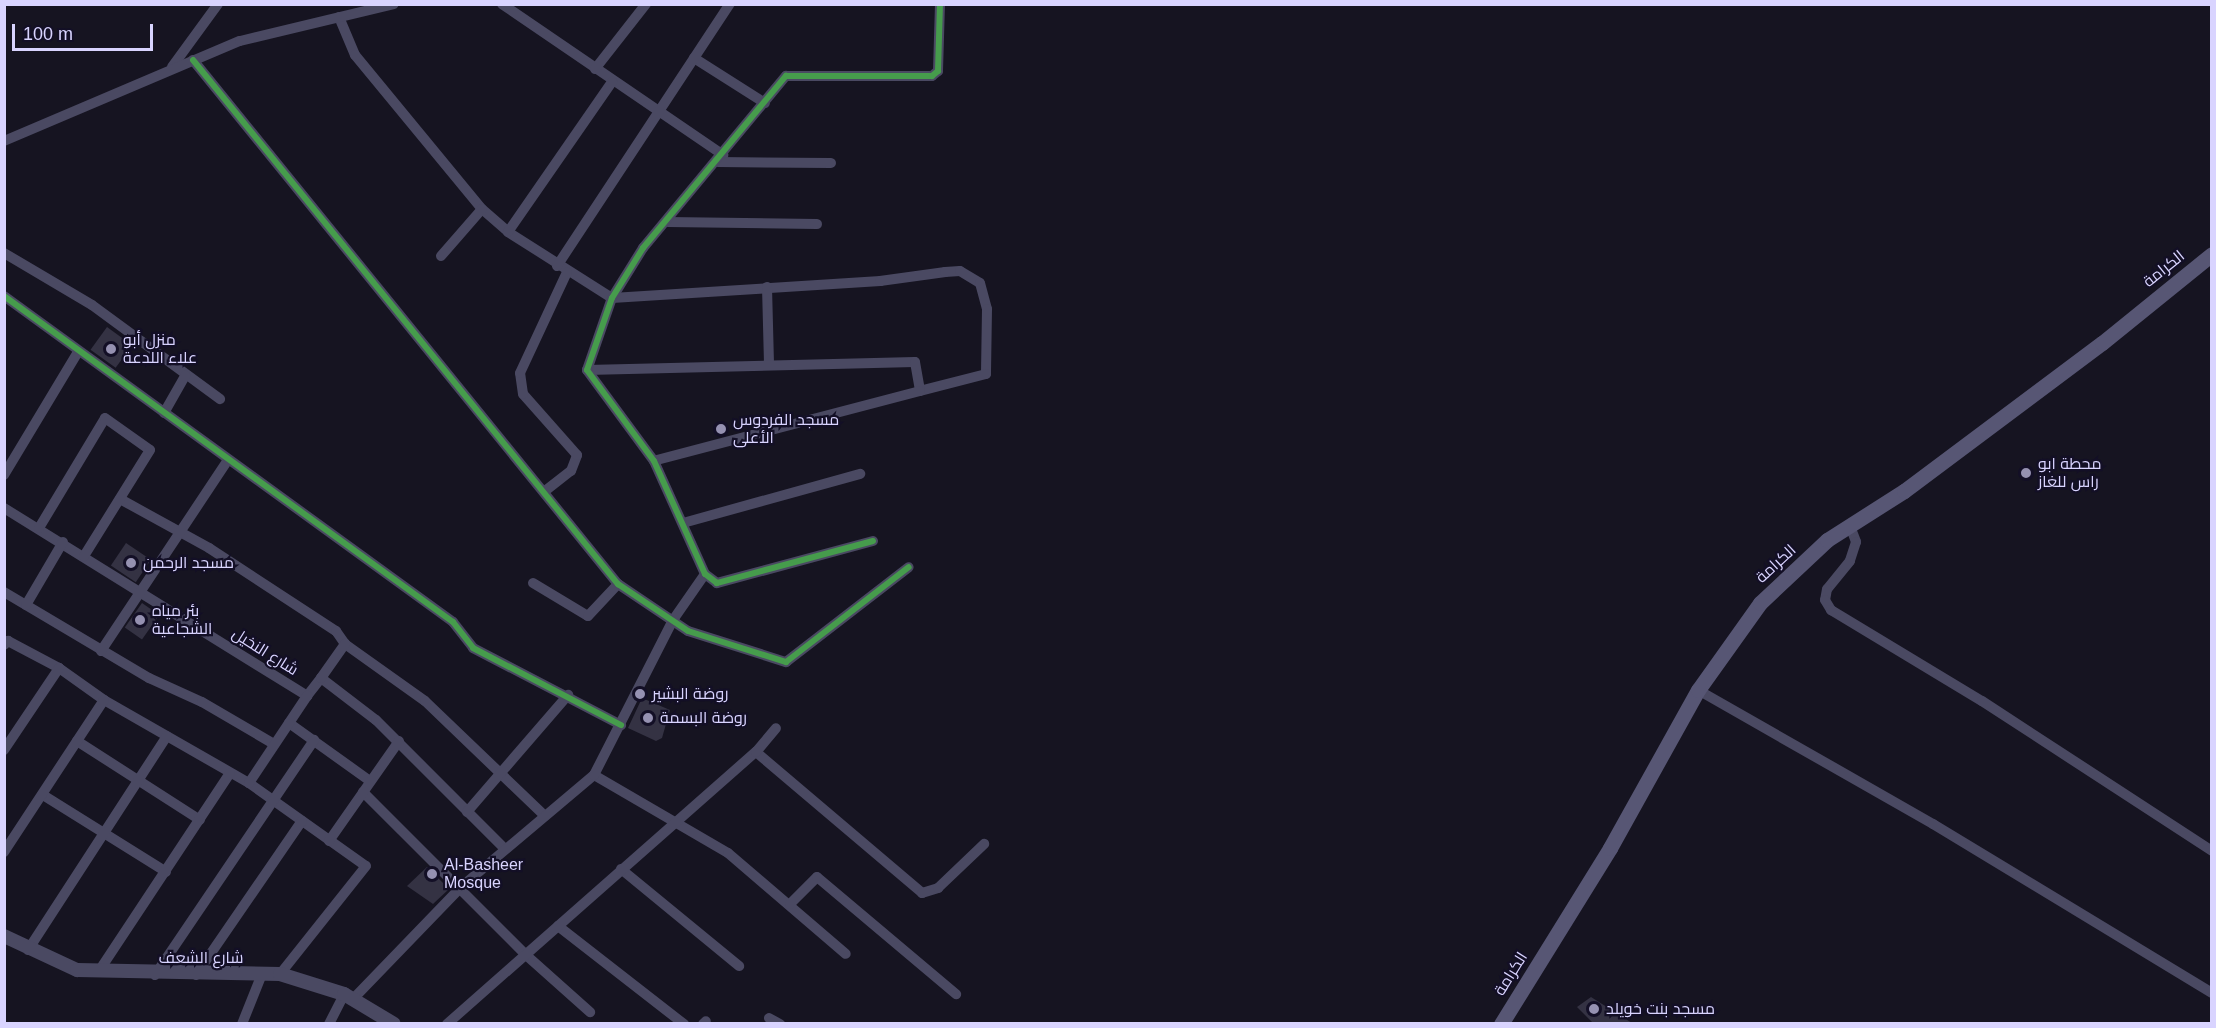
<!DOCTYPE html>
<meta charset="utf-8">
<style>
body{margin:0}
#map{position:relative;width:2216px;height:1028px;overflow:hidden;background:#161421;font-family:Helvetica,Cairo,sans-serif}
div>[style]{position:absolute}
.building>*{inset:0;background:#343243;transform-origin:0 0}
.minor>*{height:10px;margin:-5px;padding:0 5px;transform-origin:5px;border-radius:5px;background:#4a4962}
.tertiary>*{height:14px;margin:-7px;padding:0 7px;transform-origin:7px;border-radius:7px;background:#4a4962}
.secondary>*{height:15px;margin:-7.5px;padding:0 7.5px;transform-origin:7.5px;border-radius:7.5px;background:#575674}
.cycleway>*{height:6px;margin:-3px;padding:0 3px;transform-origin:3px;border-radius:3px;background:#469c4c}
.dots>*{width:16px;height:16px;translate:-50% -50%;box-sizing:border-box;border:3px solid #130f26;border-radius:50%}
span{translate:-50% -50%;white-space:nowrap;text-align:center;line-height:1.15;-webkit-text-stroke:4.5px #130f26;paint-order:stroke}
.street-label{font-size:16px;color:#d9d4ff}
.poi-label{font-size:16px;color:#d9d4ff}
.left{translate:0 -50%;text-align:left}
.frame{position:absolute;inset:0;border:6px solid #d9d4ff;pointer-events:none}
.scale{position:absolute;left:12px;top:24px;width:141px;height:27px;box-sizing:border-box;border:3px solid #d9d4ff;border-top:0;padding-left:8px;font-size:18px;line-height:21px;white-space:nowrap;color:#d9d4ff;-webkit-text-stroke:4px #130f26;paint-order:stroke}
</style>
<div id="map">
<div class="building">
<div style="left:107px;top:327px;width:31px;height:28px;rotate:36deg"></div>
<div style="left:126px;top:543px;width:30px;height:27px;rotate:34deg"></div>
<div style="left:142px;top:603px;width:21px;height:30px;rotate:35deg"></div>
<div style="clip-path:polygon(642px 698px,670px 710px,662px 738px,656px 741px,628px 728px)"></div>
<div style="clip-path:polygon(427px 867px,449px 889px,433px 904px,407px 886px)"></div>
<div style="clip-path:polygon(1591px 997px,1632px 1023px,1593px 1023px,1577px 1007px)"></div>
</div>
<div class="minor">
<div style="left:502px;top:4px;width:268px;rotate:34.3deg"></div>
<div style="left:339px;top:17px;width:41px;rotate:67.2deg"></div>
<div style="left:355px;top:55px;width:200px;rotate:50.5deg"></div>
<div style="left:482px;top:209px;width:35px;rotate:41deg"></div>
<div style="left:508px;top:232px;width:123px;rotate:32.4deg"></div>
<div style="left:612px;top:298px;width:269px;rotate:-3.6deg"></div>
<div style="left:880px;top:281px;width:66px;rotate:-7.9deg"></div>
<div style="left:945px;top:272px;width:15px;rotate:-4deg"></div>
<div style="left:960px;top:271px;width:23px;rotate:31deg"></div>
<div style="left:980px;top:283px;width:27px;rotate:75deg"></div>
<div style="left:987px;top:309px;width:65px;rotate:90.9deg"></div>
<div style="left:986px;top:374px;width:68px;rotate:165.6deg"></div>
<div style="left:694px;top:58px;width:84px;rotate:32.4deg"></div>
<div style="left:193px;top:60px;width:675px;rotate:50.96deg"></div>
<div style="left:618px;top:584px;width:84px;rotate:33.9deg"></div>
<div style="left:688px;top:631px;width:103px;rotate:17.6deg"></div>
<div style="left:786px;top:662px;width:155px;rotate:-37.7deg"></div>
<div style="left:172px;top:67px;width:78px;rotate:-53.9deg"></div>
<div style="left:595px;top:69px;width:83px;rotate:-51.9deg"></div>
<div style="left:4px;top:141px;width:256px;rotate:-23deg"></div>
<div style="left:240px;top:41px;width:158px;rotate:-13.5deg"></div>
<div style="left:718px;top:162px;width:113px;rotate:0.5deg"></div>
<div style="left:668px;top:222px;width:149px;rotate:0.8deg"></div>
<div style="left:508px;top:232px;width:183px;rotate:-55.3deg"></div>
<div style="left:4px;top:253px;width:102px;rotate:30.6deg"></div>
<div style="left:92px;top:305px;width:159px;rotate:36.3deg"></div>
<div style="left:441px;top:256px;width:62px;rotate:-48.9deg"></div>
<div style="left:557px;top:266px;width:314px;rotate:-56.6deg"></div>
<div style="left:767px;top:287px;width:78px;rotate:88.5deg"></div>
<div style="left:4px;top:296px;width:555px;rotate:35.98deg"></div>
<div style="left:453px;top:622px;width:33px;rotate:52deg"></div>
<div style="left:473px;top:648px;width:167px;rotate:27.5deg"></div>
<div style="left:587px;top:370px;width:328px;rotate:-1.4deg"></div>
<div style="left:915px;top:362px;width:29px;rotate:80deg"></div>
<div style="left:920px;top:391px;width:275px;rotate:165.3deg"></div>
<div style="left:164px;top:413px;width:43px;rotate:-60.4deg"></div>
<div style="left:4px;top:475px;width:144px;rotate:-59deg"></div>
<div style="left:545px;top:491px;width:33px;rotate:-38deg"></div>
<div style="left:571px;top:471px;width:17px;rotate:-69deg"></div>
<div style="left:577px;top:455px;width:81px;rotate:-131.5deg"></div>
<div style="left:523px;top:394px;width:21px;rotate:-98deg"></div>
<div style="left:520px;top:373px;width:111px;rotate:-65deg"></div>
<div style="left:120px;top:499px;width:102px;rotate:28.8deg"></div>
<div style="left:209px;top:548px;width:152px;rotate:33.2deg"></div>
<div style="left:336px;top:631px;width:16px;rotate:55deg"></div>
<div style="left:345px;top:644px;width:98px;rotate:35.5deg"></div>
<div style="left:425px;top:701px;width:166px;rotate:43.8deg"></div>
<div style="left:4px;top:508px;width:357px;rotate:31.8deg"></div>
<div style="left:307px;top:696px;width:23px;rotate:-52deg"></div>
<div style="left:321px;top:678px;width:69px;rotate:37.4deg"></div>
<div style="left:376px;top:720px;width:182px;rotate:45deg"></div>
<div style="left:683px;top:523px;width:184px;rotate:-15.5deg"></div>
<div style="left:1850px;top:526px;width:17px;rotate:69deg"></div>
<div style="left:1856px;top:542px;width:20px;rotate:108deg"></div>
<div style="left:1850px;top:561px;width:36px;rotate:129deg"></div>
<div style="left:1827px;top:589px;width:11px;rotate:100deg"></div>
<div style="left:1825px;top:600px;width:12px;rotate:59deg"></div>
<div style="left:1831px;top:610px;width:176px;rotate:31.1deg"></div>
<div style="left:1982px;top:701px;width:275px;rotate:33.1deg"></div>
<div style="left:39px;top:528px;width:128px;rotate:-59deg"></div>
<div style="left:105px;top:418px;width:55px;rotate:35.4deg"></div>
<div style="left:150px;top:450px;width:125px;rotate:121.9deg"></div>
<div style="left:873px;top:541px;width:162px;rotate:164.9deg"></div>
<div style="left:717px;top:583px;width:15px;rotate:-143deg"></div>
<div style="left:705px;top:574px;width:124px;rotate:-114.3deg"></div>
<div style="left:654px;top:461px;width:113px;rotate:-126.4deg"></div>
<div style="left:587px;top:370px;width:76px;rotate:-70.9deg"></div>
<div style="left:612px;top:298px;width:59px;rotate:-58.2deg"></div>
<div style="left:643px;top:248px;width:224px;rotate:-50.3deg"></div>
<div style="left:786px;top:76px;width:146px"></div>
<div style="left:932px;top:76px;width:8px;rotate:-40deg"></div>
<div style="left:938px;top:71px;width:67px;rotate:-88.3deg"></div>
<div style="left:533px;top:583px;width:64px;rotate:31deg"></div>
<div style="left:588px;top:616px;width:44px;rotate:-46.8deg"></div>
<div style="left:4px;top:592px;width:169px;rotate:30.7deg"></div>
<div style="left:149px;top:678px;width:58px;rotate:24.4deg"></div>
<div style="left:202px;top:702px;width:83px;rotate:30.3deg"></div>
<div style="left:26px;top:605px;width:73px;rotate:-59.6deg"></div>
<div style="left:4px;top:645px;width:6px;rotate:-45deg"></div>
<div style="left:8px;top:641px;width:58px;rotate:27.9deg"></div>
<div style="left:59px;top:668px;width:55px;rotate:35.4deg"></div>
<div style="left:104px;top:700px;width:167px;rotate:29.8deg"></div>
<div style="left:249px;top:783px;width:143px;rotate:35.4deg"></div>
<div style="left:366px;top:866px;width:138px;rotate:128.5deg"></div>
<div style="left:101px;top:651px;width:229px;rotate:-56.4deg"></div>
<div style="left:321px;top:678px;width:42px;rotate:-54.8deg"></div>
<div style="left:1698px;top:690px;width:271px;rotate:29.7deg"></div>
<div style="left:1933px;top:824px;width:326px;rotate:31.2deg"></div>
<div style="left:289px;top:723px;width:100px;rotate:35.6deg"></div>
<div style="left:77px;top:741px;width:146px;rotate:32.7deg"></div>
<div style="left:4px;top:750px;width:99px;rotate:-56.1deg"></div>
<div style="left:756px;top:752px;width:218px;rotate:40.3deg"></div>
<div style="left:922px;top:893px;width:17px;rotate:-17deg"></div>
<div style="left:938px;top:888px;width:64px;rotate:-43.7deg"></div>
<div style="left:594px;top:775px;width:155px;rotate:30.2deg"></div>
<div style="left:728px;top:853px;width:155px;rotate:40.6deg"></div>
<div style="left:249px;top:783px;width:105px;rotate:-56.3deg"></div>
<div style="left:363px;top:792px;width:231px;rotate:45deg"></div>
<div style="left:526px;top:955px;width:86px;rotate:41.7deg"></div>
<div style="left:43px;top:795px;width:145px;rotate:32deg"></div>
<div style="left:467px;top:812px;width:155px;rotate:-49.2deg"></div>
<div style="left:329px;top:841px;width:122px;rotate:-55deg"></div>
<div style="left:4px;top:852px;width:182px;rotate:-56.7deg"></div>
<div style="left:621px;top:869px;width:153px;rotate:39.4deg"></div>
<div style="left:790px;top:904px;width:38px;rotate:-45deg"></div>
<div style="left:817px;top:877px;width:182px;rotate:40.1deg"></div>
<div style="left:558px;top:926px;width:160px;rotate:37.9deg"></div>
<div style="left:28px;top:950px;width:255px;rotate:-57deg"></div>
<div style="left:99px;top:971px;width:237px;rotate:-56.5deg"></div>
<div style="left:155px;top:975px;width:284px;rotate:-55.9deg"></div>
<div style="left:196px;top:975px;width:187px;rotate:-55.5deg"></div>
<div style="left:353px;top:999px;width:156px;rotate:-46deg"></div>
<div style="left:461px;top:887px;width:174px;rotate:-40.1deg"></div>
<div style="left:594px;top:775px;width:174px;rotate:-63deg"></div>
<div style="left:673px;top:620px;width:56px;rotate:-55.2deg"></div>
<div style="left:769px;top:1018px;width:13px;rotate:29deg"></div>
<div style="left:242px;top:1024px;width:54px;rotate:-68.2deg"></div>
<div style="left:329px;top:1024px;width:34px;rotate:-63deg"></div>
<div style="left:447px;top:1024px;width:412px;rotate:-41.4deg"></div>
<div style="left:756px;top:752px;width:31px;rotate:-50deg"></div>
<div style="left:703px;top:1024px;width:4px;rotate:-45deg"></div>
</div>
<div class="tertiary">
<div style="left:4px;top:936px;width:81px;rotate:25deg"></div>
<div style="left:77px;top:970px;width:203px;rotate:1.1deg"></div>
<div style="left:280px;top:974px;width:67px;rotate:17.4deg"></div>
<div style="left:344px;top:994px;width:58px;rotate:31deg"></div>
</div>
<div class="secondary">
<div style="left:1501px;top:1024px;width:207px;rotate:-58.2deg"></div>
<div style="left:1610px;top:848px;width:181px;rotate:-60.9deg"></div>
<div style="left:1698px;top:690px;width:107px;rotate:-54.5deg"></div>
<div style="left:1760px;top:603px;width:92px;rotate:-43.2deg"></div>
<div style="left:1827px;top:540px;width:91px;rotate:-32.5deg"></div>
<div style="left:1904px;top:491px;width:247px;rotate:-36.8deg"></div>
<div style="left:2102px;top:343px;width:141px;rotate:-39deg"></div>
</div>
<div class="cycleway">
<div style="left:193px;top:60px;width:675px;rotate:50.96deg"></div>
<div style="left:618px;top:584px;width:84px;rotate:33.9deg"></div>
<div style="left:688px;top:631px;width:103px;rotate:17.6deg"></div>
<div style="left:786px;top:662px;width:155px;rotate:-37.7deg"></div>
<div style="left:4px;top:296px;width:555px;rotate:35.98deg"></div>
<div style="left:453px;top:622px;width:33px;rotate:52deg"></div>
<div style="left:473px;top:648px;width:167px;rotate:27.5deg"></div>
<div style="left:873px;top:541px;width:162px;rotate:164.9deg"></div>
<div style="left:717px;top:583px;width:15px;rotate:-143deg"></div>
<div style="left:705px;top:574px;width:124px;rotate:-114.3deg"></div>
<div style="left:654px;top:461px;width:113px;rotate:-126.4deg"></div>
<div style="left:587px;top:370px;width:76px;rotate:-70.9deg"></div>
<div style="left:612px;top:298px;width:59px;rotate:-58.2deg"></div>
<div style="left:643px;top:248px;width:224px;rotate:-50.3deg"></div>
<div style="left:786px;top:76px;width:146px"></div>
<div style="left:932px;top:76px;width:8px;rotate:-40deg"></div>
<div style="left:938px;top:71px;width:67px;rotate:-88.3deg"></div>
</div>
<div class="dots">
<div style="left:111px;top:349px;background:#9591b1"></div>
<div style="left:721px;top:429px;background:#9591b1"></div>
<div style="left:2026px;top:473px;background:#9591b1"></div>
<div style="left:131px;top:563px;background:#9591b1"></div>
<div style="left:140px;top:620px;background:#9591b1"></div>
<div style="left:640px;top:694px;background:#9591b1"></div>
<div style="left:648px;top:718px;background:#9591b1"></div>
<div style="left:432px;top:874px;background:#9591b1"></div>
<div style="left:1594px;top:1009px;background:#9591b1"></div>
</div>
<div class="street-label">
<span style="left:2164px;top:269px;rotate:-39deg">الكرامة</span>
<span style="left:1776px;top:564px;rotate:-43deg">الكرامة</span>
<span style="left:265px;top:652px;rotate:32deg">شارع النخيل</span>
<span style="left:201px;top:958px">شارع الشعف</span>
<span style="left:1511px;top:974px;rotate:-58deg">الكرامة</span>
</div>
<div class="poi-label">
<span class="left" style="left:123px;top:349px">منزل أبو<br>علاء اللدعة</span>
<span class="left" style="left:733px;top:429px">مسجد الفردوس<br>الأعلى</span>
<span class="left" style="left:2038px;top:473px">محطة ابو<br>راس للغاز</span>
<span class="left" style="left:143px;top:563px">مسجد الرحمن</span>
<span class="left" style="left:152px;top:620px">بئر مياه<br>الشجاعية</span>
<span class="left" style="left:652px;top:694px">روضة البشير</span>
<span class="left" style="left:660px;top:718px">روضة البسمة</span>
<span class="left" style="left:444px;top:874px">Al-Basheer<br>Mosque</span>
<span class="left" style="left:1606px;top:1009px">مسجد بنت خويلد</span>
</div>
<div class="frame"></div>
<div class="scale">100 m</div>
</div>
